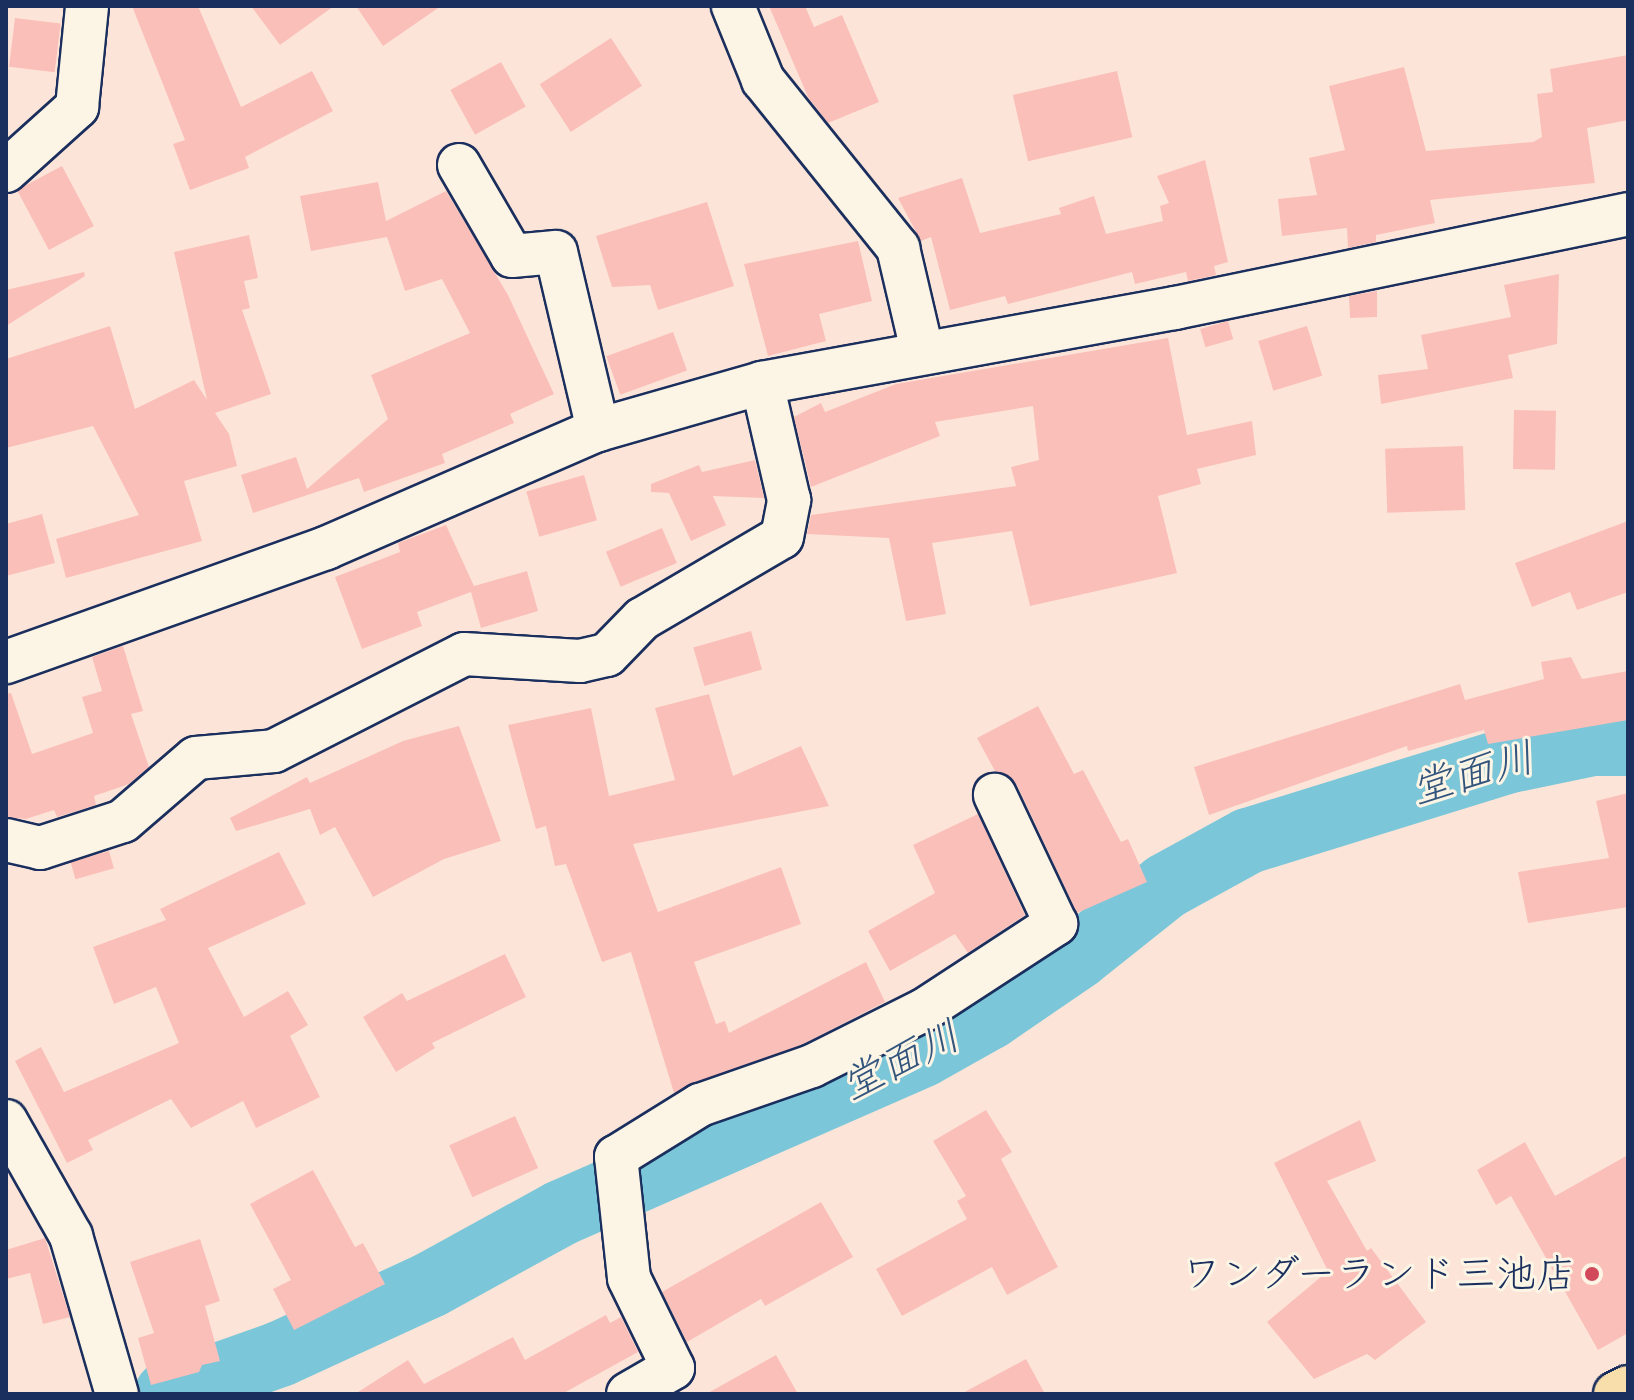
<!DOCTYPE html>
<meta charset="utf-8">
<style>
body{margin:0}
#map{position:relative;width:1634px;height:1400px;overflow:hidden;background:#fce5d8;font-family:Caveat,"Klee One",sans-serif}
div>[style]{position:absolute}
.river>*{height:66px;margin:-33px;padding:0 33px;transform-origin:33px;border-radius:33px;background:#7bc7d9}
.building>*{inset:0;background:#fbbfb9;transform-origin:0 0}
.roads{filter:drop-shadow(2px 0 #1b2f5e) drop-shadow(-2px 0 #1b2f5e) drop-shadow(0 2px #1b2f5e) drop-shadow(0 -2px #1b2f5e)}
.minor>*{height:42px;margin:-21px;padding:0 21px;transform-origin:21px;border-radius:21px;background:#fcf5e5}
.primary>*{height:44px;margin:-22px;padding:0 22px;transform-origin:22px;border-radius:22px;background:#f8deab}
.dots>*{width:22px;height:22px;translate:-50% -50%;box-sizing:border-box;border:4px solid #fcf5e5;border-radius:50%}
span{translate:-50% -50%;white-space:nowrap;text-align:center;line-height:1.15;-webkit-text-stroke:6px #fcf5e5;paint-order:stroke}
.poi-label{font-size:40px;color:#1b2f5e}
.right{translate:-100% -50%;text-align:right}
.water-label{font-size:42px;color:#33557d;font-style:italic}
.frame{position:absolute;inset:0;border:8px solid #1b2f5e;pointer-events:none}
</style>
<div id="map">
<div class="river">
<div style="left:167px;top:1394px;width:120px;rotate:-19.5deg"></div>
<div style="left:280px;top:1354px;width:165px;rotate:-24.7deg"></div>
<div style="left:430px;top:1285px;width:149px;rotate:-28.8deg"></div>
<div style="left:561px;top:1213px;width:395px;rotate:-23.7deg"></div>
<div style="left:923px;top:1054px;width:76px;rotate:-29.3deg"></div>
<div style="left:989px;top:1017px;width:108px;rotate:-34.4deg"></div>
<div style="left:1078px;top:956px;width:112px;rotate:-38.5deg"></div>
<div style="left:1166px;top:886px;width:94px;rotate:-28.8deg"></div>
<div style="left:1248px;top:841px;width:270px;rotate:-17.2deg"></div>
<div style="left:1506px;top:761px;width:89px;rotate:-11.7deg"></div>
<div style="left:1593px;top:743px;width:35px"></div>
</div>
<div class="building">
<div style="clip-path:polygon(132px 6px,198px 6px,241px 107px,312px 71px,333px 111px,245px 157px,249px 168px,190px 190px,173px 144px,185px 140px)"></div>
<div style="clip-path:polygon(251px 6px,334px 6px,280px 45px)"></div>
<div style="clip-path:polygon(356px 6px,441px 6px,383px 46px)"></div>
<div style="clip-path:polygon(769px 6px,805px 6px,814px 27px,842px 15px,879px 102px,828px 123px,808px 97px)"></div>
<div style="left:15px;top:18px;width:46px;height:49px;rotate:7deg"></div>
<div style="left:611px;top:38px;width:57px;height:85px;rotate:57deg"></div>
<div style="clip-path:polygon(1628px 55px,1628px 120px,1587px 128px,1595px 183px,1430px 200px,1435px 223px,1376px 235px,1376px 242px,1348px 248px,1347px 228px,1282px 236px,1278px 199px,1317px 195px,1309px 158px,1345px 150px,1329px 86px,1404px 67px,1426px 151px,1533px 142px,1542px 137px,1537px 94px,1553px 92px,1550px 69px)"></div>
<div style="left:501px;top:62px;width:51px;height:58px;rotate:61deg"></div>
<div style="left:1117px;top:71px;width:68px;height:107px;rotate:77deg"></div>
<div style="clip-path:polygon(1205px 160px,1228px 262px,1214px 266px,1216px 275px,1188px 281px,1186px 272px,1135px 284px,1132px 272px,1008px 304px,1005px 296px,950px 310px,931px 237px,921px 241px,898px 198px,962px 178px,980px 233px,1061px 214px,1059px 208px,1094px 196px,1106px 234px,1163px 221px,1160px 206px,1169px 203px,1157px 176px)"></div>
<div style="left:62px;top:166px;width:68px;height:51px;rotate:62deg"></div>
<div style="clip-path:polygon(378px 182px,386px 221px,446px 191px,508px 295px,554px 394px,510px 414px,514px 423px,442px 454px,445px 463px,364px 492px,359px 478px,253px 513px,241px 475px,296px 457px,307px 489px,388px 419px,371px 375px,470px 333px,442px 279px,405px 291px,387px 237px,311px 251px,300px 196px)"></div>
<div style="clip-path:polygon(707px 202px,734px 286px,658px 310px,650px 285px,612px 287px,596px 236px)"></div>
<div style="clip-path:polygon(249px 235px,258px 278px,244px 281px,250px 308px,242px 310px,271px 394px,215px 413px,229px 434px,237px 466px,184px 481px,202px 541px,66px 578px,56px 539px,139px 515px,93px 426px,6px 448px,6px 359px,110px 326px,135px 409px,194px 380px,207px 400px,174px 252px)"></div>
<div style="clip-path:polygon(858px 241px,872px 301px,819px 314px,826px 341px,768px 356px,744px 264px)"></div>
<div style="clip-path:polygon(84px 272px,85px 276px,6px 326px,6px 290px)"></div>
<div style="clip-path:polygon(1559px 274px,1557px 344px,1508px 355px,1513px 378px,1381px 404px,1378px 375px,1428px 369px,1421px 335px,1511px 317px,1504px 285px)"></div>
<div style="clip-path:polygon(1377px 291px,1377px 317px,1350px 318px,1349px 296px)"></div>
<div style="left:1228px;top:321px;width:19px;height:29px;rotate:74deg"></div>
<div style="left:1307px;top:326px;width:52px;height:51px;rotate:73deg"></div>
<div style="left:673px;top:332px;width:41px;height:71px;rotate:70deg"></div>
<div style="clip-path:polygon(1168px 338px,1187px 435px,1252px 421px,1256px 455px,1197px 469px,1201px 484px,1158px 496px,1177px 573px,1030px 606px,1012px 531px,932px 543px,946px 614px,906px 621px,889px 538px,807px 534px,811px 515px,1016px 486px,1011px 467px,1039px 460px,1033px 406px,935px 422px,940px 436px,811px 487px,794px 417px,821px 403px,825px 412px,896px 384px)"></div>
<div style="left:1514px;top:410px;width:42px;height:59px;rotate:1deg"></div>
<div style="left:1463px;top:446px;width:64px;height:78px;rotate:88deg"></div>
<div style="clip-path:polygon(755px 460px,764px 498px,713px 496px,726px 525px,691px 541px,669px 493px,651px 492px,651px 484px,699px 465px,702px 472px)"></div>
<div style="left:584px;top:475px;width:47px;height:60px;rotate:74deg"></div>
<div style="clip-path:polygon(42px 514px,55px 563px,6px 576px,6px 524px)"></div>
<div style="clip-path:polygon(1628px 521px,1628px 592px,1577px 610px,1570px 592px,1532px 607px,1515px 563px)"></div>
<div style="clip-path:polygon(446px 525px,474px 586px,527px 571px,538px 611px,481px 628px,471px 592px,417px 612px,422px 626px,362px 649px,335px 577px,400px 552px,398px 543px)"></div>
<div style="left:662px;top:528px;width:38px;height:61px;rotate:67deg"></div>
<div style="left:751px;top:631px;width:40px;height:60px;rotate:74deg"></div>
<div style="clip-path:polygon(123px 646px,143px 711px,131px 714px,149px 767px,129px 784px,94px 796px,96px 805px,57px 817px,54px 810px,26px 819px,6px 817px,6px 694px,11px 693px,32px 754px,93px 733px,82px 697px,102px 691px,92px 657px)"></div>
<div style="clip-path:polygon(1571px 657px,1582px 679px,1628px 671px,1628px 720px,1488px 744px,1484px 730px,1408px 751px,1407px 746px,1209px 815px,1194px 767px,1460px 684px,1465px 700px,1544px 679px,1541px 662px)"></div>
<div style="clip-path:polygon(709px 694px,733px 776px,801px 746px,829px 806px,633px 844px,658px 912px,781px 867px,801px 924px,694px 962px,716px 1024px,725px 1021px,729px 1033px,866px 962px,885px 1002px,803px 1044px,674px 1093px,631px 952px,602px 962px,566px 864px,555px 866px,546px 826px,536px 829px,508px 725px,591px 708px,609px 796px,675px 780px,655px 708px)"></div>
<div style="clip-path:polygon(1038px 706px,1074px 774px,1083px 770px,1121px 842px,1128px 839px,1147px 882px,1077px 913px,1017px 785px,995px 771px,977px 738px)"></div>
<div style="clip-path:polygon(459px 726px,501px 841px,444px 859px,373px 897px,335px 827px,320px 835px,310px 809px,236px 831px,230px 818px,307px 777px,310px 783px,403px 741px)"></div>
<div style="clip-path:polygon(1628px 793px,1628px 907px,1528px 923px,1518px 872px,1609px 858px,1596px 801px)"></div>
<div style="clip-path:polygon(978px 814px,1025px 915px,968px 953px,955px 934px,890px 971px,868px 931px,935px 893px,913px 845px)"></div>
<div style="left:109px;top:851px;width:18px;height:40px;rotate:74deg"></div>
<div style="clip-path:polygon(279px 852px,306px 904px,208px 948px,244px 1017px,288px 991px,308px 1025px,290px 1036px,320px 1097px,256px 1128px,243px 1101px,191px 1128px,171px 1099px,88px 1140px,93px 1150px,67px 1163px,15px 1061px,41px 1047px,64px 1092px,179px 1043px,156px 987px,114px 1004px,93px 947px,166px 920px,160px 909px)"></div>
<div style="clip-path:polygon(505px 954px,526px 997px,432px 1043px,435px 1048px,396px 1072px,363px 1017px,402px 993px,407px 1001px)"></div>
<div style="clip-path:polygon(986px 1110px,1012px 1152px,1001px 1159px,1058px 1267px,1007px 1295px,992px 1267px,902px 1316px,876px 1269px,967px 1219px,957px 1201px,966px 1196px,933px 1141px)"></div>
<div style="left:515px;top:1116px;width:57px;height:72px;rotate:66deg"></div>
<div style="clip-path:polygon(1360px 1120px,1376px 1161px,1327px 1181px,1367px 1251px,1371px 1248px,1426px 1322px,1375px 1360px,1367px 1354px,1314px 1379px,1267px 1322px,1328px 1271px,1274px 1163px)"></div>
<div style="clip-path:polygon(1525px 1142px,1555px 1196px,1628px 1155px,1628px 1333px,1598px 1350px,1511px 1196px,1496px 1205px,1477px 1170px)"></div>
<div style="clip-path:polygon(313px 1170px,355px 1247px,363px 1243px,385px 1284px,294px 1330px,273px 1289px,291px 1280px,250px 1204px)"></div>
<div style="clip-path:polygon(821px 1202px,853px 1257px,765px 1306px,761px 1299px,687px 1342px,662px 1292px)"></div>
<div style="clip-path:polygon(45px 1238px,70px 1317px,43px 1324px,30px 1273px,6px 1279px,6px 1250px)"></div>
<div style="clip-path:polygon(200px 1239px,220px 1301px,205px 1306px,220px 1361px,202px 1365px,199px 1372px,151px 1385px,138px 1338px,154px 1333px,130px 1262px)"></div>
<div style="clip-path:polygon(606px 1315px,610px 1323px,621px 1317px,638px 1352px,562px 1394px,355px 1394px,408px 1360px,424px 1384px,513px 1337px,525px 1360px)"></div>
<div style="clip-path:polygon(776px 1355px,798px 1394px,706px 1394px)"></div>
<div style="clip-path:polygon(1026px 1359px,1045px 1394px,961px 1394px)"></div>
</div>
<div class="roads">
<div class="minor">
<div style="left:733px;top:6px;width:80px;rotate:67.9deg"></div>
<div style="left:763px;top:80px;width:216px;rotate:51.2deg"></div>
<div style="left:898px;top:248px;width:105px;rotate:76.8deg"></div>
<div style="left:459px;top:165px;width:105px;rotate:59.8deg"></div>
<div style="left:512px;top:256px;width:44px;rotate:-5.2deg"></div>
<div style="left:556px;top:252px;width:183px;rotate:76.7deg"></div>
<div style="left:6px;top:171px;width:96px;rotate:-42deg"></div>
<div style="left:77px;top:107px;width:101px;rotate:-84.3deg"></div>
<div style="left:6px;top:662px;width:340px;rotate:-19.6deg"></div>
<div style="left:326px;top:548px;width:296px;rotate:-23.5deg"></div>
<div style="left:598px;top:430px;width:171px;rotate:-16deg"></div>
<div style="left:762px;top:383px;width:420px;rotate:-10.3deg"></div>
<div style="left:1175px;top:308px;width:463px;rotate:-11.7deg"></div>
<div style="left:6px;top:840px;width:35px;rotate:13deg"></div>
<div style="left:40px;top:848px;width:87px;rotate:-18deg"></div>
<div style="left:123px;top:821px;width:96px;rotate:-40.8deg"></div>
<div style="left:196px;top:758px;width:78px;rotate:-5.1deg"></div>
<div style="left:274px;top:751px;width:213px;rotate:-27deg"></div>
<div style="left:464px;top:654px;width:116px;rotate:3.5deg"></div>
<div style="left:580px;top:661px;width:28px;rotate:-13deg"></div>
<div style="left:607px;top:655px;width:50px;rotate:-45.8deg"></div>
<div style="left:642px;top:619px;width:162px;rotate:-30.4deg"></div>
<div style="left:782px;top:537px;width:38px;rotate:-79deg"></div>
<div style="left:789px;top:500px;width:120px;rotate:-103deg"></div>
<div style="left:6px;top:1121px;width:132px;rotate:60.5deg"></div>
<div style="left:71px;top:1236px;width:165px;rotate:73.8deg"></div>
<div style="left:628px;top:1394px;width:52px;rotate:-30deg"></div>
<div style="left:673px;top:1368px;width:100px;rotate:-116.1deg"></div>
<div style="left:629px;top:1278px;width:122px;rotate:-96.1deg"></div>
<div style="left:616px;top:1157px;width:99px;rotate:-31.8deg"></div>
<div style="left:700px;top:1105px;width:119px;rotate:-19.2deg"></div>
<div style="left:812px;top:1066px;width:125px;rotate:-26.6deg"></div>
<div style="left:924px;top:1010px;width:158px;rotate:-33.1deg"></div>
<div style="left:1056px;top:924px;width:143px;rotate:-115.3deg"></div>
</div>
<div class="primary">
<div style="left:1616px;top:1394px;width:13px;rotate:-27deg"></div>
</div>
</div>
<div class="dots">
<div style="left:1592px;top:1274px;background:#d1495b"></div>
</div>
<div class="poi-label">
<span class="right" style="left:1576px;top:1274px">ワンダーランド三池店</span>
</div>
<div class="water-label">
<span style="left:1473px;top:774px;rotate:-16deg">堂面川</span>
<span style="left:901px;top:1061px;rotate:-26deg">堂面川</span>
</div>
<div class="frame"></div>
</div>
